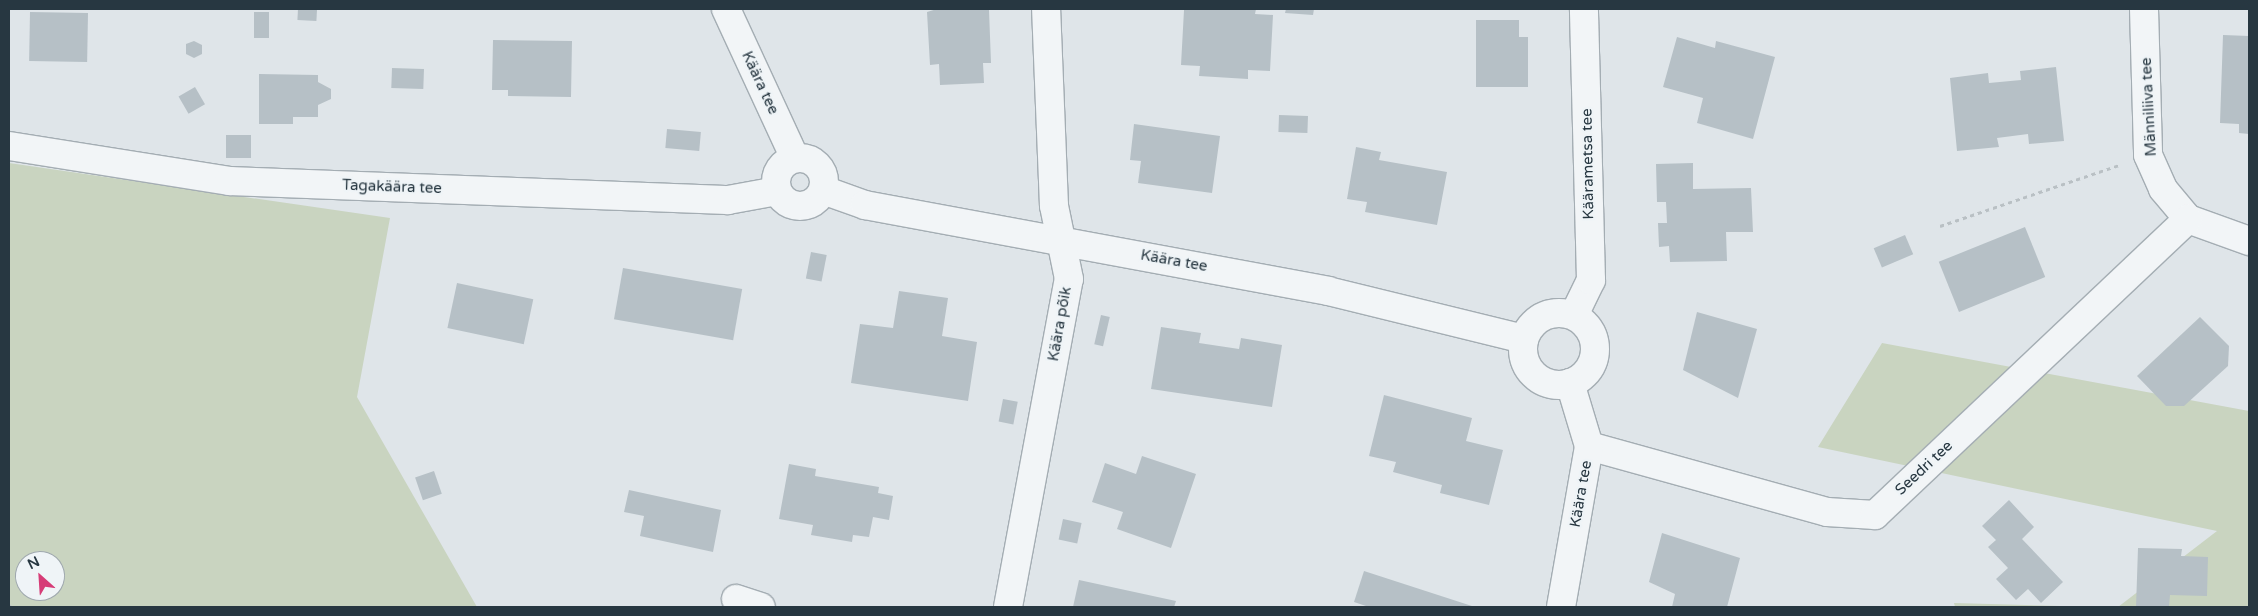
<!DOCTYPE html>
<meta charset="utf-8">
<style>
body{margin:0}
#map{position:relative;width:2258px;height:616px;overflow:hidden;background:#dfe5e9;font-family:"Varela Round",sans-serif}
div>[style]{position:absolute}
.green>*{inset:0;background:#c9d4c0}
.building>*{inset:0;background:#b6c0c6;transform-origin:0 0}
.path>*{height:3px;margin-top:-1.5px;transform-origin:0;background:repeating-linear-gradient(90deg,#b9c0c4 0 4px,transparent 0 8px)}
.roads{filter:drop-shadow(1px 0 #a4adb3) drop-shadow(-1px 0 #a4adb3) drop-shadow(0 1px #a4adb3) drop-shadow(0 -1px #a4adb3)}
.street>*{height:28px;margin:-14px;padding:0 14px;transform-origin:14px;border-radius:14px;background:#f2f5f7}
.street>.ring{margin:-14px;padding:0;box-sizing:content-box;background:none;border:28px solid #f2f5f7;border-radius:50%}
span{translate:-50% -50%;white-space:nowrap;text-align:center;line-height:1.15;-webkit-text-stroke:5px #eff4f7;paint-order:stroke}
.street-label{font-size:15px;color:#273741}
.frame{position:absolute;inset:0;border:10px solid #273741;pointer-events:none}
.north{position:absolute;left:15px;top:551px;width:50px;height:50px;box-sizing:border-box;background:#eff4f7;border:1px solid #9fa8ae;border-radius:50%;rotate:334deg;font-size:14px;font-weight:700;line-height:20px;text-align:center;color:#273741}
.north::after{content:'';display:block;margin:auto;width:18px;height:22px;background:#d63c77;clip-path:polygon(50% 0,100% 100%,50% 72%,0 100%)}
</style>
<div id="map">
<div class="green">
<div style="clip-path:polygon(evenodd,9px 163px,390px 218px,357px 397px,477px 607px,9px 607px,9px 163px,25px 561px,55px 561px,55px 591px,25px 591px,25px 561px)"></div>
<div style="clip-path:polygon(1882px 343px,2249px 411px,2249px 607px,2118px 607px,2217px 531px,1818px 447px)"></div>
<div style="clip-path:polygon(1954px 603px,2100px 607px,1955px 607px)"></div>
</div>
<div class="building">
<div style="left:298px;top:9px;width:19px;height:11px;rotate:3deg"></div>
<div style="clip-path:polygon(937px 9px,989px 10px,991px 63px,983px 63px,984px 83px,940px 85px,939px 64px,930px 65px,927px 12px)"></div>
<div style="clip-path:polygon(1256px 9px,1255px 14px,1273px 15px,1270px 71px,1248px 70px,1248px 79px,1199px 76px,1200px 66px,1181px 65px,1184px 10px)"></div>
<div style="clip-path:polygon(1286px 9px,1314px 9px,1313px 15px,1285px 13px)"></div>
<div style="left:30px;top:12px;width:58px;height:49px;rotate:1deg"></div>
<div style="left:254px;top:12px;width:15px;height:26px"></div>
<div style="clip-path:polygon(1476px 20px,1519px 20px,1519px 37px,1528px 37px,1528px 87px,1476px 87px)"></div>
<div style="clip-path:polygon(2223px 35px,2249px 36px,2249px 134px,2239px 133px,2239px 124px,2220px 123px)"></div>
<div style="clip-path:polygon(1677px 37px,1715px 48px,1716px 41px,1775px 57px,1753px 139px,1697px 123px,1703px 98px,1663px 87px)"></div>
<div style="clip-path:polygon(493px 40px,572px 41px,571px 97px,508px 96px,508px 90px,492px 90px)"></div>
<div style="clip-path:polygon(194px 41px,202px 45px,202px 54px,194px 58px,186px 54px,186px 44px)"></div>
<div style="clip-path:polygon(2056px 67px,2064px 141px,2029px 144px,2028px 134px,1997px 138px,1999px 147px,1957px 151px,1950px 78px,1988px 73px,1989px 83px,2021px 80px,2020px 71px)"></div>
<div style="left:392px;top:68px;width:32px;height:20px;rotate:2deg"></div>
<div style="clip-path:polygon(259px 74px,318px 75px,318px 82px,331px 89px,331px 99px,318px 105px,318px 117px,293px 117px,293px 124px,259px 124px)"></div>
<div style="left:195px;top:87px;width:20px;height:19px;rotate:60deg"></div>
<div style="left:1279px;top:115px;width:29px;height:17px;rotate:2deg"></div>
<div style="clip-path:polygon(1134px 124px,1220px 136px,1212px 193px,1138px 183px,1141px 161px,1130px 160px)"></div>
<div style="left:667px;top:129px;width:34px;height:19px;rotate:5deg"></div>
<div style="left:226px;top:135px;width:25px;height:23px"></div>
<div style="clip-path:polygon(1356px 147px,1381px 152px,1379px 160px,1447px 172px,1437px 225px,1365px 212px,1367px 202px,1347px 199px)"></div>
<div style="clip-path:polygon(1693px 163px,1693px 189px,1751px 188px,1753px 232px,1726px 232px,1727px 261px,1670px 262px,1669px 246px,1659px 247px,1658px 223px,1667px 223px,1666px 202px,1657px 202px,1656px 164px)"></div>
<div style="left:2025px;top:227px;width:54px;height:93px;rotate:68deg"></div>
<div style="left:1905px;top:235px;width:21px;height:34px;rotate:67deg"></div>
<div style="left:811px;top:252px;width:16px;height:27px;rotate:11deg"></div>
<div style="left:623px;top:268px;width:121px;height:52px;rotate:10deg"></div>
<div style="left:457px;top:283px;width:78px;height:46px;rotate:12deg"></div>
<div style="clip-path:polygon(899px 291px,948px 298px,942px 336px,977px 342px,968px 401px,851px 383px,860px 324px,893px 328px)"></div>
<div style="clip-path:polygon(1697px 312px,1757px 329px,1738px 398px,1683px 370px)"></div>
<div style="left:1101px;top:315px;width:9px;height:30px;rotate:13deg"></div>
<div style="clip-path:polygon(2200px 317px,2229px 346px,2228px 366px,2184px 406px,2166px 406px,2137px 376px)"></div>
<div style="clip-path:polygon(1161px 327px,1201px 333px,1199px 343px,1239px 349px,1241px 338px,1282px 345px,1272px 407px,1151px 389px)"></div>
<div style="clip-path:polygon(1384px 395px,1472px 418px,1466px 441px,1503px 450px,1489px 505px,1440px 493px,1442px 485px,1393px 472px,1396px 462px,1369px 456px)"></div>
<div style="left:1003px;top:399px;width:15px;height:23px;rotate:11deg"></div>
<div style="clip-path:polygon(1142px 456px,1196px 474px,1171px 548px,1117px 529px,1123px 512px,1092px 502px,1105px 463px,1136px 474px)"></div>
<div style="clip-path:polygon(789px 464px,816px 469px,815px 476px,879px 487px,878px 493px,893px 496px,889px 520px,873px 517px,869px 537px,853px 535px,852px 542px,811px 535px,813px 525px,779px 519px)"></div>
<div style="left:434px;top:471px;width:24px;height:20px;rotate:71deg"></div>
<div style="clip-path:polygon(629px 490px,721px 510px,713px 552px,640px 536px,644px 516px,624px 512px)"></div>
<div style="clip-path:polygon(2009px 500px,2034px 527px,2022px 539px,2063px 582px,2041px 603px,2028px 589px,2016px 600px,1996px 579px,2008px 568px,1988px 547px,1996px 540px,1982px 526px)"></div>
<div style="left:1063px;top:519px;width:19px;height:21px;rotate:12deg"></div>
<div style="clip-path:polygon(1662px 533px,1740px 558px,1727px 607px,1672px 607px,1675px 594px,1649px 582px)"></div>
<div style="clip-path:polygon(2138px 548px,2182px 549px,2181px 556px,2208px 557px,2207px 596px,2170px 595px,2169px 607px,2136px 607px)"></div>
<div style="clip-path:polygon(1364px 571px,1475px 607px,1369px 607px,1354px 602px)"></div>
<div style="clip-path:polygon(1079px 580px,1176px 601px,1174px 607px,1073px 607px)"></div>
</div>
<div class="path">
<div style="left:1940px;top:226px;width:189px;rotate:-18.8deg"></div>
<div style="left:9px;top:605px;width:3px;rotate:45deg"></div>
</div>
<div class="roads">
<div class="street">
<div style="left:726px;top:9px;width:164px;rotate:65.2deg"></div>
<div style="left:2144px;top:9px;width:146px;rotate:88.4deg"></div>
<div style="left:2148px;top:155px;width:37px;rotate:66deg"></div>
<div style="left:2163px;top:189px;width:39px;rotate:50deg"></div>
<div style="left:2188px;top:219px;width:65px;rotate:19.8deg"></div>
<div style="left:9px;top:146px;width:223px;rotate:9deg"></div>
<div style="left:229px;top:181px;width:499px;rotate:2.2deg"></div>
<div style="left:728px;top:200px;width:50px;rotate:-10.4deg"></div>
<div class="ring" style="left:776px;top:158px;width:20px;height:20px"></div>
<div style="left:823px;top:190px;width:45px;rotate:19.7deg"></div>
<div style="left:865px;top:205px;width:471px;rotate:10.5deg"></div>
<div style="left:1328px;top:291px;width:202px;rotate:13.8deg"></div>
<div class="ring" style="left:1523px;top:313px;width:44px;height:44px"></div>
<div style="left:1574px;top:315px;width:39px;rotate:-64deg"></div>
<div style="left:1591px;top:280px;width:271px;rotate:-91.5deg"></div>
<div style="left:1589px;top:446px;width:247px;rotate:15.5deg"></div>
<div style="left:1827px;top:512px;width:48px;rotate:3.6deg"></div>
<div style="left:1875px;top:515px;width:431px;rotate:-43.4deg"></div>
<div style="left:736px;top:599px;width:26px;rotate:18deg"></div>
<div style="left:1008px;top:607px;width:334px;rotate:-79.5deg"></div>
<div style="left:1069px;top:279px;width:75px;rotate:-101.6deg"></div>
<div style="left:1054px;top:206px;width:197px;rotate:-92.3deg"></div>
<div style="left:1561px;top:607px;width:163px;rotate:-80.1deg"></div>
<div style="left:1589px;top:446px;width:66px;rotate:-106.8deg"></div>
</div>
</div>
<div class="street-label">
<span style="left:760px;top:83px;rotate:65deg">Käära tee</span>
<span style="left:2149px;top:107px;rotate:-93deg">Männiliiva tee</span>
<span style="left:1588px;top:164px;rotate:-91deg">Käärametsa tee</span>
<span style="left:392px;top:187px;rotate:2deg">Tagakäära tee</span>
<span style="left:1174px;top:261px;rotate:10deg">Käära tee</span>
<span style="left:1060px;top:324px;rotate:-80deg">Käära põik</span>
<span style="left:1924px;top:468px;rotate:-43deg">Seedri tee</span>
<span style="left:1581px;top:494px;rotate:-80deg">Käära tee</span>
</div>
<div class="frame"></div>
<div class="north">N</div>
</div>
